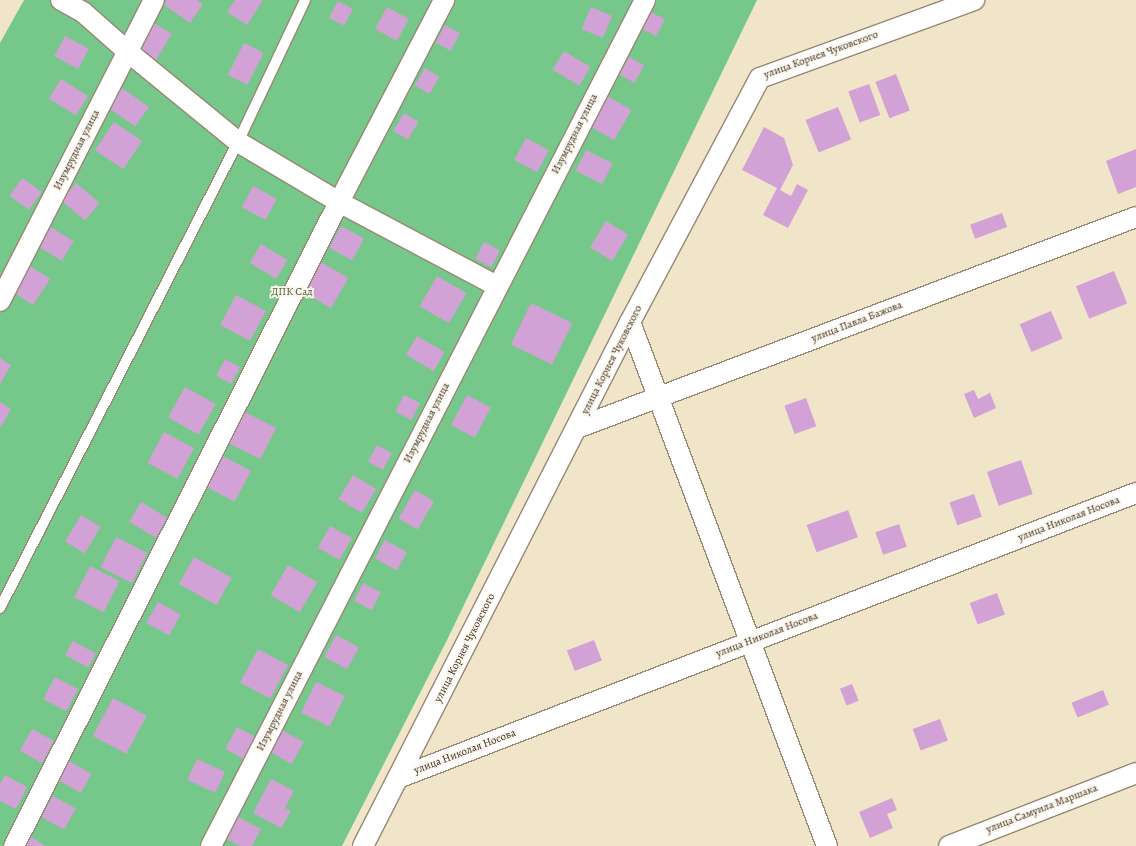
<!DOCTYPE html>
<meta charset="utf-8">
<style>
body{margin:0}
#map{position:relative;width:1136px;height:846px;overflow:hidden;background:#f0e5c9;font-family:Alegreya,serif}
div>[style]{position:absolute}
.green>*{inset:0;background:#76c88a}
.building>*{inset:0;background:#d2a1d5;transform-origin:0 0}
.roads{filter:drop-shadow(1px 0 #968874) drop-shadow(-1px 0 #968874) drop-shadow(0 1px #968874) drop-shadow(0 -1px #968874)}
.lane>*{height:10px;margin:-5px;padding:0 5px;transform-origin:5px;border-radius:5px;background:#fff}
.street>*{height:20px;margin:-10px;padding:0 10px;transform-origin:10px;border-radius:10px;background:#fff}
span{translate:-50% -50%;white-space:nowrap;text-align:center;line-height:1.15;-webkit-text-stroke:3.5px #fbf7ec;paint-order:stroke}
.street-label{font-size:11px;color:#3b2a1e}
.park-label{font-size:11px;color:#4d593e}
</style>
<div id="map">
<div class="green">
<div style="clip-path:polygon(24px 0,757px 0,447px 640px,342px 846px,0 846px,0 43px)"></div>
</div>
<div class="building">
<div style="clip-path:polygon(167px 0,197px 0,203px 4px,190px 23px,164px 5px)"></div>
<div style="clip-path:polygon(235px 0,263px 0,247px 25px,227px 12px)"></div>
<div style="left:338px;top:1px;width:17px;height:19px;rotate:28deg"></div>
<div style="left:387px;top:7px;width:25px;height:25px;rotate:29deg"></div>
<div style="left:591px;top:7px;width:23px;height:24px;rotate:23deg"></div>
<div style="left:649px;top:11px;width:18px;height:19px;rotate:27deg"></div>
<div style="left:152px;top:22px;width:23px;height:31px;rotate:31deg"></div>
<div style="left:445px;top:25px;width:17px;height:20px;rotate:28deg"></div>
<div style="left:65px;top:36px;width:27px;height:23px;rotate:28deg"></div>
<div style="left:244px;top:43px;width:22px;height:36px;rotate:27deg"></div>
<div style="left:564px;top:51px;width:31px;height:22px;rotate:31deg"></div>
<div style="left:629px;top:57px;width:17px;height:20px;rotate:28deg"></div>
<div style="left:425px;top:68px;width:17px;height:20px;rotate:31deg"></div>
<div style="left:896px;top:74px;width:39px;height:22px;rotate:69deg"></div>
<div style="left:61px;top:79px;width:32px;height:23px;rotate:32deg"></div>
<div style="left:869px;top:84px;width:33px;height:22px;rotate:70deg"></div>
<div style="left:122px;top:88px;width:33px;height:24px;rotate:35deg"></div>
<div style="left:602px;top:93px;width:34px;height:35px;rotate:30deg"></div>
<div style="left:838px;top:107px;width:35px;height:35px;rotate:68deg"></div>
<div style="left:404px;top:113px;width:17px;height:21px;rotate:31deg"></div>
<div style="left:114px;top:122px;width:34px;height:34px;rotate:34deg"></div>
<div style="clip-path:polygon(764px 127px,784px 138px,793px 165px,780px 190px,791px 196px,797px 184px,808px 190px,788px 228px,763px 215px,777px 188px,742px 170px)"></div>
<div style="left:526px;top:138px;width:26px;height:25px;rotate:28deg"></div>
<div style="clip-path:polygon(1136px 149px,1136px 187px,1118px 194px,1106px 161px)"></div>
<div style="left:586px;top:150px;width:30px;height:23px;rotate:27deg"></div>
<div style="left:22px;top:178px;width:24px;height:22px;rotate:35deg"></div>
<div style="left:76px;top:183px;width:31px;height:23px;rotate:40deg"></div>
<div style="left:253px;top:186px;width:27px;height:24px;rotate:28deg"></div>
<div style="left:1002px;top:213px;width:15px;height:34px;rotate:70deg"></div>
<div style="left:606px;top:221px;width:26px;height:31px;rotate:31deg"></div>
<div style="left:47px;top:225px;width:31px;height:23px;rotate:31deg"></div>
<div style="left:341px;top:226px;width:26px;height:25px;rotate:28deg"></div>
<div style="left:484px;top:242px;width:18px;height:19px;rotate:27deg"></div>
<div style="left:261px;top:244px;width:31px;height:22px;rotate:31deg"></div>
<div style="left:319px;top:261px;width:34px;height:35px;rotate:30deg"></div>
<div style="left:30px;top:266px;width:24px;height:31px;rotate:33deg"></div>
<div style="left:1114px;top:271px;width:35px;height:41px;rotate:68deg"></div>
<div style="left:437px;top:276px;width:34px;height:35px;rotate:30deg"></div>
<div style="left:236px;top:295px;width:34px;height:34px;rotate:28deg"></div>
<div style="left:531px;top:303px;width:46px;height:46px;rotate:26deg"></div>
<div style="left:1051px;top:311px;width:30px;height:34px;rotate:67deg"></div>
<div style="left:417px;top:336px;width:32px;height:22px;rotate:30deg"></div>
<div style="clip-path:polygon(0 358px,11px 365px,0 384px)"></div>
<div style="left:225px;top:359px;width:17px;height:19px;rotate:28deg"></div>
<div style="left:185px;top:387px;width:35px;height:35px;rotate:29deg"></div>
<div style="clip-path:polygon(974px 390px,978px 399px,990px 393px,996px 408px,974px 418px,964px 394px)"></div>
<div style="left:404px;top:395px;width:18px;height:19px;rotate:27deg"></div>
<div style="left:467px;top:395px;width:27px;height:34px;rotate:28deg"></div>
<div style="left:806px;top:398px;width:30px;height:23px;rotate:70deg"></div>
<div style="clip-path:polygon(0 402px,11px 409px,0 428px)"></div>
<div style="left:245px;top:412px;width:35px;height:35px;rotate:27deg"></div>
<div style="left:164px;top:432px;width:34px;height:35px;rotate:28deg"></div>
<div style="left:377px;top:445px;width:17px;height:19px;rotate:28deg"></div>
<div style="left:221px;top:455px;width:34px;height:35px;rotate:28deg"></div>
<div style="left:1021px;top:460px;width:36px;height:36px;rotate:71deg"></div>
<div style="left:353px;top:475px;width:27px;height:28px;rotate:31deg"></div>
<div style="left:415px;top:490px;width:22px;height:33px;rotate:30deg"></div>
<div style="left:974px;top:494px;width:24px;height:26px;rotate:71deg"></div>
<div style="left:141px;top:502px;width:31px;height:23px;rotate:31deg"></div>
<div style="left:848px;top:510px;width:29px;height:44px;rotate:70deg"></div>
<div style="left:81px;top:515px;width:23px;height:31px;rotate:31deg"></div>
<div style="left:899px;top:524px;width:24px;height:25px;rotate:71deg"></div>
<div style="left:330px;top:526px;width:25px;height:25px;rotate:29deg"></div>
<div style="left:116px;top:537px;width:35px;height:34px;rotate:27deg"></div>
<div style="left:385px;top:540px;width:25px;height:21px;rotate:29deg"></div>
<div style="left:194px;top:557px;width:43px;height:31px;rotate:29deg"></div>
<div style="left:288px;top:565px;width:34px;height:35px;rotate:30deg"></div>
<div style="left:90px;top:566px;width:33px;height:35px;rotate:27deg"></div>
<div style="left:363px;top:583px;width:20px;height:20px;rotate:27deg"></div>
<div style="left:997px;top:593px;width:23px;height:29px;rotate:70deg"></div>
<div style="left:158px;top:602px;width:26px;height:24px;rotate:29deg"></div>
<div style="left:336px;top:635px;width:26px;height:25px;rotate:28deg"></div>
<div style="left:594px;top:640px;width:22px;height:29px;rotate:69deg"></div>
<div style="left:73px;top:641px;width:26px;height:16px;rotate:29deg"></div>
<div style="left:258px;top:649px;width:34px;height:38px;rotate:28deg"></div>
<div style="left:55px;top:677px;width:26px;height:25px;rotate:28deg"></div>
<div style="left:316px;top:682px;width:32px;height:34px;rotate:26deg"></div>
<div style="left:852px;top:684px;width:18px;height:13px;rotate:68deg"></div>
<div style="left:1103px;top:690px;width:16px;height:34px;rotate:68deg"></div>
<div style="left:113px;top:698px;width:38px;height:43px;rotate:28deg"></div>
<div style="left:940px;top:719px;width:23px;height:29px;rotate:70deg"></div>
<div style="left:237px;top:727px;width:26px;height:25px;rotate:28deg"></div>
<div style="left:32px;top:729px;width:25px;height:25px;rotate:29deg"></div>
<div style="left:282px;top:730px;width:25px;height:25px;rotate:29deg"></div>
<div style="left:64px;top:758px;width:32px;height:22px;rotate:30deg"></div>
<div style="left:197px;top:759px;width:31px;height:23px;rotate:25deg"></div>
<div style="clip-path:polygon(5px 775px,27px 787px,16px 809px,0 801px,0 784px)"></div>
<div style="clip-path:polygon(271px 779px,294px 791px,285px 808px,291px 811px,281px 828px,253px 813px)"></div>
<div style="left:53px;top:796px;width:26px;height:24px;rotate:29deg"></div>
<div style="clip-path:polygon(892px 798px,897px 810px,887px 814px,893px 828px,870px 838px,859px 812px)"></div>
<div style="clip-path:polygon(238px 817px,261px 829px,252px 846px,240px 846px,227px 839px)"></div>
<div style="clip-path:polygon(31px 837px,46px 846px,25px 846px)"></div>
</div>
<div class="roads">
<div class="lane">
<div style="left:0;top:608px;width:523px;rotate:-62.95deg"></div>
<div style="left:238px;top:142px;width:157px;rotate:-64.7deg"></div>
</div>
<div class="street">
<div style="left:61px;top:0;width:26px;rotate:29deg"></div>
<div style="left:84px;top:13px;width:57px;rotate:41.5deg"></div>
<div style="left:127px;top:51px;width:144px;rotate:39.3deg"></div>
<div style="left:238px;top:142px;width:117px;rotate:30.7deg"></div>
<div style="left:339px;top:202px;width:179px;rotate:28deg"></div>
<div style="left:0;top:301px;width:338px;rotate:-62.9deg"></div>
<div style="left:630px;top:322px;width:560px;rotate:69.4deg"></div>
<div style="left:577px;top:428px;width:597px;rotate:-20.68deg"></div>
<div style="left:398px;top:778px;width:791px;rotate:-21.12deg"></div>
<div style="left:14px;top:846px;width:721px;rotate:-63.22deg"></div>
<div style="left:339px;top:202px;width:228px;rotate:-62.5deg"></div>
<div style="left:211px;top:846px;width:951px;rotate:-62.84deg"></div>
<div style="left:363px;top:846px;width:588px;rotate:-63deg"></div>
<div style="left:630px;top:322px;width:276px;rotate:-62deg"></div>
<div style="left:760px;top:78px;width:228px;rotate:-20deg"></div>
<div style="left:949px;top:846px;width:201px;rotate:-21.3deg"></div>
</div>
</div>
<div class="street-label">
<span style="left:821px;top:55px;rotate:-20deg">улица Корнея Чуковского</span>
<span style="left:575px;top:134px;rotate:-63deg">Изумрудная улица</span>
<span style="left:77px;top:150px;rotate:-63deg">Изумрудная улица</span>
<span style="left:857px;top:322px;rotate:-21deg">улица Павла Бажова</span>
<span style="left:612px;top:360px;rotate:-63deg">улица Корнея Чуковского</span>
<span style="left:427px;top:423px;rotate:-63deg">Изумрудная улица</span>
<span style="left:1069px;top:519px;rotate:-21deg">улица Николая Носова</span>
<span style="left:767px;top:635px;rotate:-21deg">улица Николая Носова</span>
<span style="left:465px;top:648px;rotate:-63deg">улица Корнея Чуковского</span>
<span style="left:280px;top:711px;rotate:-63deg">Изумрудная улица</span>
<span style="left:465px;top:752px;rotate:-21deg">улица Николая Носова</span>
<span style="left:1042px;top:809px;rotate:-21deg">улица Самуила Маршака</span>
</div>
<div class="park-label">
<span style="left:292px;top:292px">ДПК Сад</span>
</div>
</div>
